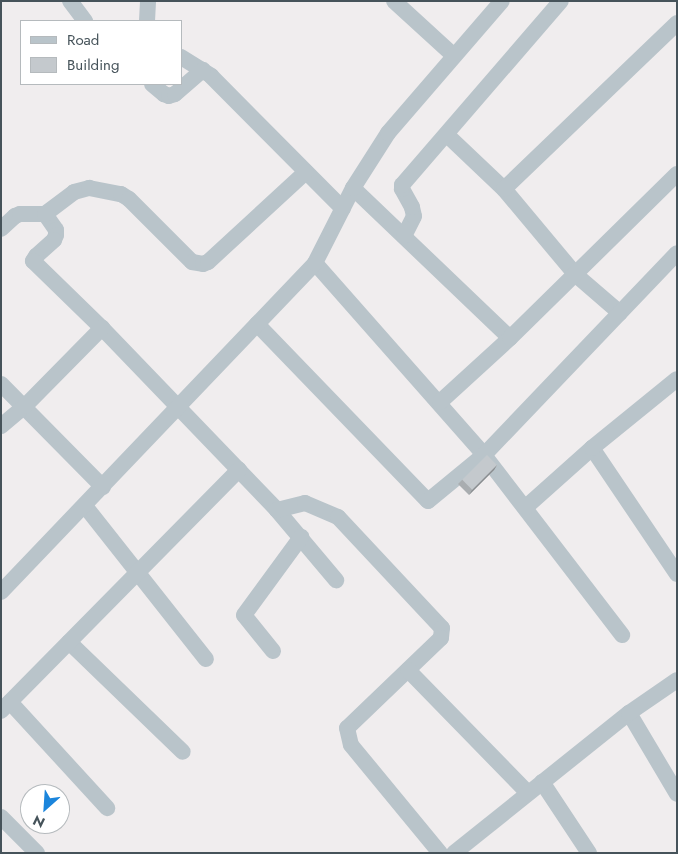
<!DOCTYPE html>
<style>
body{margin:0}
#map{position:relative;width:678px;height:854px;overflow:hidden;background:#f0edee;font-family:Jost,sans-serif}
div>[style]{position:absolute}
.street>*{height:16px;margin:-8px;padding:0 8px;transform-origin:8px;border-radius:8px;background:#b9c4ca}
.wall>*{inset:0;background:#a9adb0}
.shaded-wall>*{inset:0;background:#898d90}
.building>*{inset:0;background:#c4c9cd;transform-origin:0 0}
span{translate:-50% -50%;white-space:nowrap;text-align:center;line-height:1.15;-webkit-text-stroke:5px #fff;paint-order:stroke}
.frame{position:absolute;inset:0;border:2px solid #46535a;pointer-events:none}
.legend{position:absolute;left:20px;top:20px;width:162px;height:65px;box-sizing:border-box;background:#fff;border:1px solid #b5babd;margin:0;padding:6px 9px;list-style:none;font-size:15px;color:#46535a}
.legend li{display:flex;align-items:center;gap:10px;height:25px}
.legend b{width:25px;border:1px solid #b5babd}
.north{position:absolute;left:20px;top:784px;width:50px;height:50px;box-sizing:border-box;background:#fff;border:1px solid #b5babd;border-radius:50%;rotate:206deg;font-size:14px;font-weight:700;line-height:20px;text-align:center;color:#46535a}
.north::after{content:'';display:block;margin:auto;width:18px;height:22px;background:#1b85dc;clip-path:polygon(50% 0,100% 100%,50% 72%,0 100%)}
</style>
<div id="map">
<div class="street">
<div style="left:70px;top:1px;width:25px;rotate:53deg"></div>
<div style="left:394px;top:1px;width:81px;rotate:42.5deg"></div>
<div style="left:147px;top:21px;width:20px;rotate:-87deg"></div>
<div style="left:181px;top:57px;width:36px;rotate:32deg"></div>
<div style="left:211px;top:76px;width:187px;rotate:45.2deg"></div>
<div style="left:152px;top:84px;width:16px;rotate:40deg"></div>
<div style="left:164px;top:94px;width:5px;rotate:22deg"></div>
<div style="left:169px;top:96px;width:6px;rotate:-18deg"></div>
<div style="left:175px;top:94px;width:37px;rotate:-41deg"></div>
<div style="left:447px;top:135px;width:79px;rotate:43.5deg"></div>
<div style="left:504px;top:189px;width:112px;rotate:50.1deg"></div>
<div style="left:576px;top:275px;width:58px;rotate:40.8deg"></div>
<div style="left:353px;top:188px;width:217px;rotate:43.7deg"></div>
<div style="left:504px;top:189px;width:240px;rotate:-43.8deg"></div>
<div style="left:45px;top:214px;width:19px;rotate:55deg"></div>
<div style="left:56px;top:230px;width:5px;rotate:90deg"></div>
<div style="left:56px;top:235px;width:5px;rotate:112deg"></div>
<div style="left:54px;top:240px;width:24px;rotate:138deg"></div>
<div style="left:36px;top:256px;width:6px;rotate:121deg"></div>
<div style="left:33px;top:261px;width:96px;rotate:44.2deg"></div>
<div style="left:102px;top:328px;width:252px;rotate:46.1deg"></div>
<div style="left:277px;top:510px;width:92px;rotate:49.9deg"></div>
<div style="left:1px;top:229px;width:19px;rotate:-43deg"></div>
<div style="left:15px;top:216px;width:5px;rotate:-22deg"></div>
<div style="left:20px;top:214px;width:25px"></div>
<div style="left:45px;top:214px;width:36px;rotate:-37deg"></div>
<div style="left:74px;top:192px;width:16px;rotate:-15deg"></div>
<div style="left:89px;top:188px;width:33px;rotate:11deg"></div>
<div style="left:121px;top:194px;width:9px;rotate:32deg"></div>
<div style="left:129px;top:199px;width:89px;rotate:45deg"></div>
<div style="left:192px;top:262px;width:11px;rotate:10deg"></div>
<div style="left:203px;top:264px;width:5px;rotate:-22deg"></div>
<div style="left:208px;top:262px;width:133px;rotate:-42.6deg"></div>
<div style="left:404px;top:236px;width:22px;rotate:-63deg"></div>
<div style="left:414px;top:216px;width:9px;rotate:-103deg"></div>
<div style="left:412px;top:207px;width:21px;rotate:-119deg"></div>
<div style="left:402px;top:189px;width:4px;rotate:-90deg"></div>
<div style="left:402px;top:185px;width:243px;rotate:-49.2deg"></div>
<div style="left:315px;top:263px;width:256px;rotate:48.6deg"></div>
<div style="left:484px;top:455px;width:227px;rotate:52.5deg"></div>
<div style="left:257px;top:324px;width:246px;rotate:46deg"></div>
<div style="left:428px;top:501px;width:72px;rotate:-39.4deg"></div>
<div style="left:484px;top:455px;width:279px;rotate:-46.3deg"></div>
<div style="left:1px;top:384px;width:145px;rotate:45.3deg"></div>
<div style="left:440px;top:402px;width:95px;rotate:-42.4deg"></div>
<div style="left:510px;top:338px;width:234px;rotate:-44.5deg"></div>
<div style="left:1px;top:426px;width:31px;rotate:-40deg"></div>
<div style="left:25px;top:406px;width:110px;rotate:-45.4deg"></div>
<div style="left:592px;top:448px;width:152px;rotate:56deg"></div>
<div style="left:85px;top:506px;width:195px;rotate:51.7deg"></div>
<div style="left:526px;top:507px;width:89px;rotate:-41.8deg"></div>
<div style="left:592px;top:448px;width:109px;rotate:-39.1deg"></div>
<div style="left:277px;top:510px;width:29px;rotate:-14deg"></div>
<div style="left:305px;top:503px;width:36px;rotate:23deg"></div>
<div style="left:338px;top:517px;width:152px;rotate:46.9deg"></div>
<div style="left:442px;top:628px;width:10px;rotate:96deg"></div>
<div style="left:441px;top:638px;width:130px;rotate:136.2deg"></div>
<div style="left:347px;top:728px;width:17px;rotate:77deg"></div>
<div style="left:351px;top:745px;width:140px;rotate:50.5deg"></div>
<div style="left:1px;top:592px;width:455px;rotate:-46.3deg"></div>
<div style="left:315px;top:263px;width:84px;rotate:-63.1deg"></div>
<div style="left:353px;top:188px;width:65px;rotate:-57.5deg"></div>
<div style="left:388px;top:133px;width:174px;rotate:-49.2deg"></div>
<div style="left:69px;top:642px;width:158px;rotate:44deg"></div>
<div style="left:273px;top:651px;width:46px;rotate:-128.9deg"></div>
<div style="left:244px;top:615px;width:97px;rotate:-53.8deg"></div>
<div style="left:408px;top:670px;width:172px;rotate:45.7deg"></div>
<div style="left:10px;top:702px;width:144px;rotate:47.5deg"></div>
<div style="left:1px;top:711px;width:339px;rotate:-45.4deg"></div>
<div style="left:629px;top:713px;width:94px;rotate:59.3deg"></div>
<div style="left:542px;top:782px;width:85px;rotate:56.5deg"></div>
<div style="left:1px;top:817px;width:51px;rotate:45deg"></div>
<div style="left:454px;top:853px;width:224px;rotate:-38.7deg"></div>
<div style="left:629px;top:713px;width:58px;rotate:-34.5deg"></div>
</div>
<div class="wall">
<div style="clip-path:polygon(497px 465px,494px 470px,469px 495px,458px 484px,462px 480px)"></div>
</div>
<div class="shaded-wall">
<div style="clip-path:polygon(497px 465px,494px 470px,469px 495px,472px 490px)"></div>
</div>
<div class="building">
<div style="left:487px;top:455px;width:14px;height:35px;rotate:45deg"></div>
</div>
<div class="frame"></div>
<ul class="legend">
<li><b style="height:6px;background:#b9c4ca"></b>Road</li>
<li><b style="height:14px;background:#c4c9cd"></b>Building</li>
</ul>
<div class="north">N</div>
</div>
